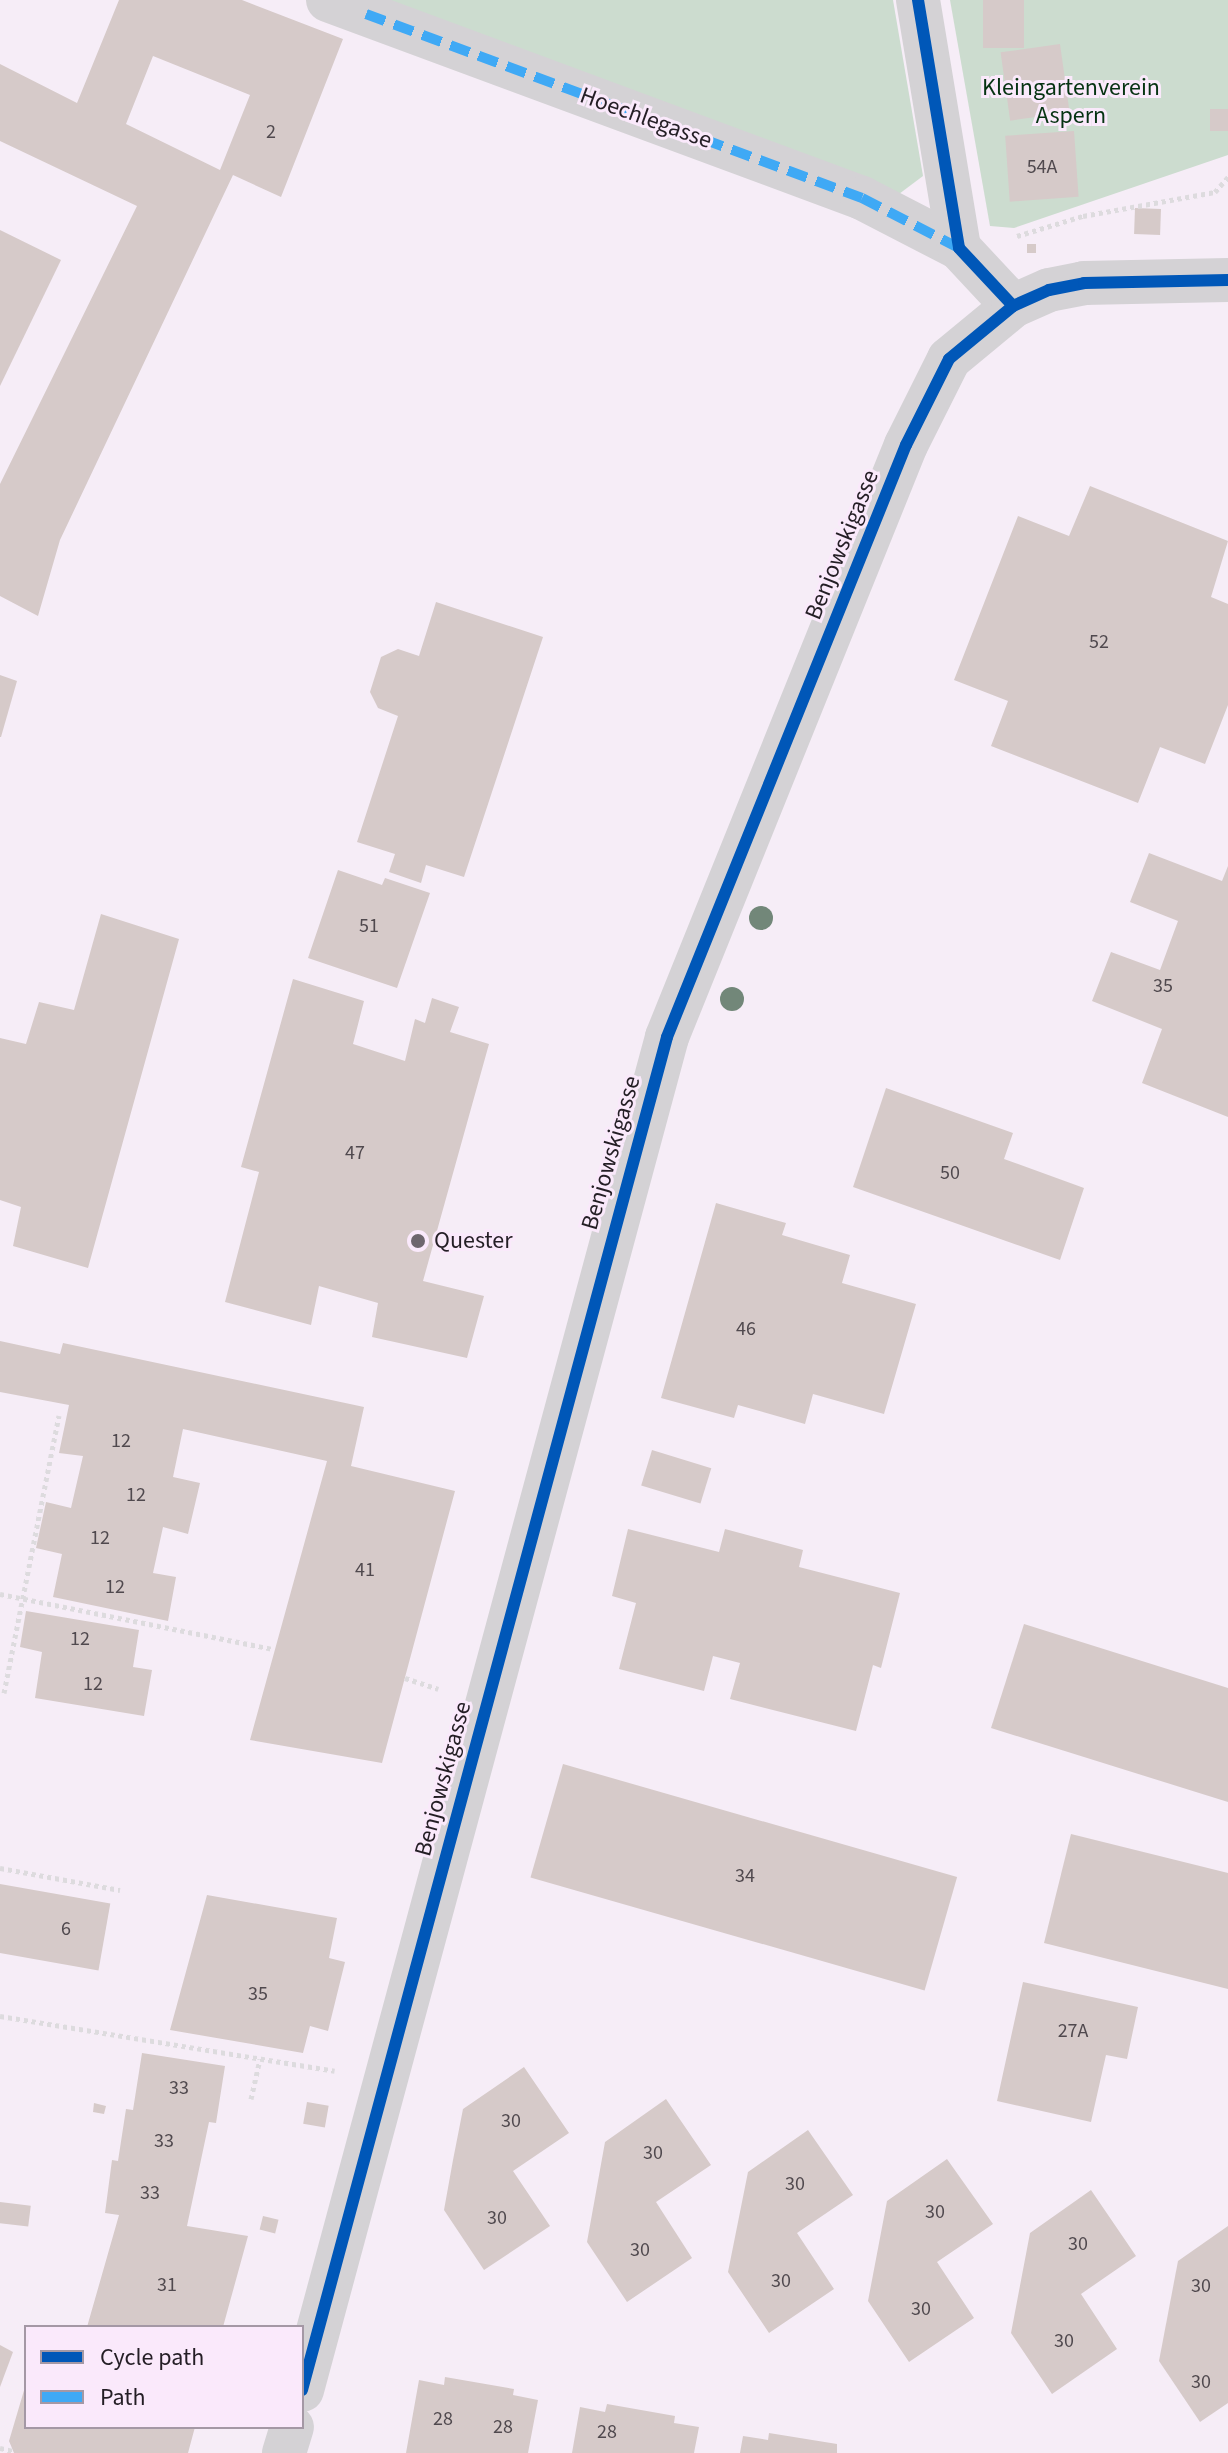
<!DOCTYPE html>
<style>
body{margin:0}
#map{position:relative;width:1228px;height:2453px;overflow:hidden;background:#f6edf7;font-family:"Source Sans 3",sans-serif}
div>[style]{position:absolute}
.green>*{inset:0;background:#ccdccf}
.building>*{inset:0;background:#d6cac9;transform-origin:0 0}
.path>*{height:5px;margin-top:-2.5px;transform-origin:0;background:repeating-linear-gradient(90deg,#dddbde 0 4px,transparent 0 8px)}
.street>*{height:44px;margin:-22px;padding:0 22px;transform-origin:22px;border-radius:22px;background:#d4d2d5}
.quiet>*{height:10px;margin-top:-5px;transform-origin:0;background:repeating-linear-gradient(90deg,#3fa9f5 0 20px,transparent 0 30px)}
.cycleway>*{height:12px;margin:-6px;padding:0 6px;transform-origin:6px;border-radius:6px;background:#0057b8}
.trees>*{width:24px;height:24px;margin:-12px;border-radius:50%;background:#728779}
.dots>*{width:22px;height:22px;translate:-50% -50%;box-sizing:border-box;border:4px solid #fae9fb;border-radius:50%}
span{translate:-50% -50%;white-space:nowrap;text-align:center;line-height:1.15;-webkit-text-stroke:6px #fae9fb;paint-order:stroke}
.number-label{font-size:20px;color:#50494e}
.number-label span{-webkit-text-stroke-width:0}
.park-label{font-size:24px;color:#063312}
.street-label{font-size:24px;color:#241e25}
.poi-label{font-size:24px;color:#241e25}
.left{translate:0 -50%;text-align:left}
.legend{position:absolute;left:24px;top:2325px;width:280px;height:104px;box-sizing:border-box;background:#fae9fb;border:2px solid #a498a5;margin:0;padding:10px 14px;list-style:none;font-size:24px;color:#241e25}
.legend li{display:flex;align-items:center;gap:16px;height:40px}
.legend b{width:40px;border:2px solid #a498a5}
</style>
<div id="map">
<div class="green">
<div style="clip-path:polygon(376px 0,893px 0,923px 176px,899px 194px)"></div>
<div style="clip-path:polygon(950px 0,1228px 0,1228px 155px,1014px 228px,990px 226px)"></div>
</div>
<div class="building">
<div style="clip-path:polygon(evenodd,119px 0,242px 0,343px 39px,281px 197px,233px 175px,60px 540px,38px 616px,0 596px,0 484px,137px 206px,0 141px,0 64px,77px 103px,119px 0,153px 56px,250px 95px,220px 170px,126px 124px,153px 56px)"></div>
<div style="left:983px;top:0;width:41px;height:48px"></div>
<div style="left:1060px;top:44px;width:69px;height:60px;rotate:82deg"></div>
<div style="left:1228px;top:109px;width:22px;height:18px;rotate:90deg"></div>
<div style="left:1074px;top:131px;width:66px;height:69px;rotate:86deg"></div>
<div style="left:1135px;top:208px;width:26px;height:26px;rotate:2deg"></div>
<div style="clip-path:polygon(0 230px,61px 260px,0 386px)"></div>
<div style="left:1027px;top:244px;width:9px;height:9px"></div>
<div style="clip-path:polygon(1090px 486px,1228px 541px,1211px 597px,1228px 604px,1228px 705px,1205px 764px,1160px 747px,1138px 803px,991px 746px,1008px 701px,954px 680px,1018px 516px,1069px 536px)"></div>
<div style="clip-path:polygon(436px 602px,543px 637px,464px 877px,426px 865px,421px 883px,389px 872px,395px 854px,357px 842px,398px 716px,378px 708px,370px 692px,381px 657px,398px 649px,419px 656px)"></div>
<div style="clip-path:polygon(0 675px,17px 681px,1px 737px,0 737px)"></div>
<div style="clip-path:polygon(1149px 853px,1222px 881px,1228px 866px,1228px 1117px,1142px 1083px,1162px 1029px,1092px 1001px,1111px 952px,1160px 970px,1178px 921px,1130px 902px)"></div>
<div style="clip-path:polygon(338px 870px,382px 885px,385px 878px,430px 893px,397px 988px,308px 958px)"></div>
<div style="clip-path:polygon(101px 914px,179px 939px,88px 1268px,13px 1246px,21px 1207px,0 1200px,0 1038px,26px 1044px,39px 1002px,74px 1010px)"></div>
<div style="clip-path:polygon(293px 979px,364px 1001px,353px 1044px,405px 1061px,415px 1019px,425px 1023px,432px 998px,459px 1007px,450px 1032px,489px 1044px,423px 1281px,484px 1296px,467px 1358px,372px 1337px,378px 1303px,319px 1286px,311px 1325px,225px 1302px,259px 1172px,241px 1167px)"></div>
<div style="clip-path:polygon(886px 1088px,1013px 1133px,1004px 1159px,1084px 1188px,1060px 1260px,853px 1187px)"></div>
<div style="clip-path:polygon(716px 1203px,786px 1223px,782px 1235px,850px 1255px,842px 1283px,916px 1304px,884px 1414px,813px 1394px,805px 1424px,738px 1405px,734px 1418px,661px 1398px)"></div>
<div style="clip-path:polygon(0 1341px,60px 1354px,63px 1343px,364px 1407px,351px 1466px,455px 1491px,382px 1763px,250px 1740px,327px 1461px,183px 1429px,173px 1477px,200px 1483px,188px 1534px,163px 1527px,153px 1573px,176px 1577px,168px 1621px,53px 1597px,62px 1554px,36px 1548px,46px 1502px,71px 1508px,83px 1456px,59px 1453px,69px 1405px,0 1392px)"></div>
<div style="left:652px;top:1450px;width:62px;height:37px;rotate:17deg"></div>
<div style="clip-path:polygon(628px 1529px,719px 1552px,725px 1529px,803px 1550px,799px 1567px,900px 1593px,881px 1668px,873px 1665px,856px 1731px,730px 1699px,740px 1663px,713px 1656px,704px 1691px,619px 1669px,636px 1603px,612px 1596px)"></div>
<div style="clip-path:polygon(26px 1611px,139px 1630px,133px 1667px,152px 1670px,144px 1716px,35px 1698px,42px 1652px,20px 1647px)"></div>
<div style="clip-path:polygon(1024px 1624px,1228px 1688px,1228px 1802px,991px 1728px)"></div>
<div style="left:563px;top:1764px;width:410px;height:118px;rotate:16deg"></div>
<div style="clip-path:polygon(1071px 1834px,1228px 1873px,1228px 1989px,1044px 1943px)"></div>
<div style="left:0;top:1884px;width:112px;height:68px;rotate:10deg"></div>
<div style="clip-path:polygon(207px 1895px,337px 1918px,329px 1958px,345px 1962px,328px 2031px,310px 2026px,303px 2053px,170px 2030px)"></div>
<div style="clip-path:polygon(1023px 1982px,1138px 2007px,1127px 2059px,1106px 2055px,1091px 2122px,997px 2101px)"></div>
<div style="clip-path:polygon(142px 2053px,225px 2066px,216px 2123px,209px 2122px,187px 2226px,248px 2236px,223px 2327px,87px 2327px,119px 2215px,105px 2213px,112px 2160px,118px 2161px,126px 2109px,133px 2110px)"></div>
<div style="clip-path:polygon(524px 2067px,569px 2133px,513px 2171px,550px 2226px,484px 2270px,444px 2210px,453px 2160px,463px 2109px)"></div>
<div style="clip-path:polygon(666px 2099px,711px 2165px,656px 2202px,692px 2258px,627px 2302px,587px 2242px,605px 2142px)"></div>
<div style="left:307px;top:2102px;width:22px;height:22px;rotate:10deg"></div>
<div style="clip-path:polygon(94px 2103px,106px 2106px,104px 2114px,93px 2112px)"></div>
<div style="clip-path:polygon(808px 2130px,853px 2195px,797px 2233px,834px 2289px,769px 2333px,728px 2272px,748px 2172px)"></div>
<div style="clip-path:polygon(947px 2159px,993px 2224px,937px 2262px,974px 2318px,909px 2362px,868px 2301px,887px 2201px)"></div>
<div style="clip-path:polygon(1091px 2190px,1136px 2256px,1081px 2294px,1117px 2349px,1052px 2394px,1011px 2333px,1030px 2233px)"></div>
<div style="left:0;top:2202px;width:31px;height:21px;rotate:7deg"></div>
<div style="left:263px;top:2216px;width:16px;height:14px;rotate:14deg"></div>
<div style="clip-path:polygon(1228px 2226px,1228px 2403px,1200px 2422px,1159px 2361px,1178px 2261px)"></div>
<div style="clip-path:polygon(0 2345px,13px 2352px,0 2387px)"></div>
<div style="clip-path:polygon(445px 2377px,514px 2389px,513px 2395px,538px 2400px,528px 2453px,406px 2453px,419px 2380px,444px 2385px)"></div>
<div style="clip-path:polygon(25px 2387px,26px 2427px,195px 2427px,188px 2453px,14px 2453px,9px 2441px)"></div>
<div style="clip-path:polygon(607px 2404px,675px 2416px,674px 2423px,699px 2427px,694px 2453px,572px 2453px,580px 2407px,605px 2412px)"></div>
<div style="clip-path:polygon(769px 2433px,837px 2444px,837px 2453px,740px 2453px,743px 2436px,768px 2440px)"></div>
</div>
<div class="path">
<div style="left:1017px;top:236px;width:69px;rotate:-16.9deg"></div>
<div style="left:1083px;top:216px;width:134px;rotate:-10.3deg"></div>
<div style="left:1215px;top:192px;width:20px;rotate:-49deg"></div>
<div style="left:0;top:1594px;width:279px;rotate:11.4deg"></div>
<div style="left:405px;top:1678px;width:35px;rotate:18deg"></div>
<div style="left:4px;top:1693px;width:283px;rotate:-78.8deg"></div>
<div style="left:0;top:1868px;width:122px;rotate:10.4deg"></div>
<div style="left:0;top:2016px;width:339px;rotate:9.3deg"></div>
<div style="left:251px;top:2099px;width:41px;rotate:-77.3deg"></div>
<div style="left:0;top:2448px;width:13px;rotate:13deg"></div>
</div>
<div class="street">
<div style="left:328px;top:0;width:570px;rotate:20.34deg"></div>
<div style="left:862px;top:198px;width:109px;rotate:27.3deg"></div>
<div style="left:918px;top:0;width:251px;rotate:80.6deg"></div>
<div style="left:959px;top:248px;width:79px;rotate:47deg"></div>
<div style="left:302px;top:2390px;width:1401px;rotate:-74.9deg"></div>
<div style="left:667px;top:1037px;width:638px;rotate:-68.02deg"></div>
<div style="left:906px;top:445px;width:96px;rotate:-63.4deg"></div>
<div style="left:949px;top:359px;width:83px;rotate:-39.6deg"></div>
<div style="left:1013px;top:306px;width:39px;rotate:-24deg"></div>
<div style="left:1049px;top:290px;width:36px;rotate:-11deg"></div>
<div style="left:1084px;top:283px;width:144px;rotate:-1.2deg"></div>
<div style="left:284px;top:2453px;width:27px;rotate:-73deg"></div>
</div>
<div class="quiet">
<div style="left:366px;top:14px;width:529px;rotate:20.35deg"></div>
<div style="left:862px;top:198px;width:109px;rotate:27.3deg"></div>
</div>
<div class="cycleway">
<div style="left:918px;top:0;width:251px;rotate:80.6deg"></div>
<div style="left:959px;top:248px;width:79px;rotate:47deg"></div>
<div style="left:302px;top:2390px;width:1401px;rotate:-74.9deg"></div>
<div style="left:667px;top:1037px;width:638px;rotate:-68.02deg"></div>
<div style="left:906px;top:445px;width:96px;rotate:-63.4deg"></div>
<div style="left:949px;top:359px;width:83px;rotate:-39.6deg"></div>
<div style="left:1013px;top:306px;width:39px;rotate:-24deg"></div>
<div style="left:1049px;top:290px;width:36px;rotate:-11deg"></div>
<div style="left:1084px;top:283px;width:144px;rotate:-1.2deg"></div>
</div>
<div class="trees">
<div style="left:761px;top:918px"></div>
<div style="left:732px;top:999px"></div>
</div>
<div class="dots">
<div style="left:418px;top:1241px;background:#6e666e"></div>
</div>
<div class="number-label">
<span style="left:271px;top:132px">2</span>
<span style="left:1042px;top:167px">54A</span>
<span style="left:1099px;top:642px">52</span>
<span style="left:369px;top:926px">51</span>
<span style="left:1163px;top:986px">35</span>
<span style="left:355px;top:1153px">47</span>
<span style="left:950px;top:1173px">50</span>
<span style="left:746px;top:1329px">46</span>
<span style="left:121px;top:1441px">12</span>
<span style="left:136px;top:1495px">12</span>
<span style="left:100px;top:1538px">12</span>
<span style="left:365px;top:1570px">41</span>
<span style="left:115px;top:1587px">12</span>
<span style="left:80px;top:1639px">12</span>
<span style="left:93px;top:1684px">12</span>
<span style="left:745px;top:1876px">34</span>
<span style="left:66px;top:1929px">6</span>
<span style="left:258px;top:1994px">35</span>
<span style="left:1073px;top:2031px">27A</span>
<span style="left:179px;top:2088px">33</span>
<span style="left:511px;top:2121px">30</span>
<span style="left:164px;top:2141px">33</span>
<span style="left:653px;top:2153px">30</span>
<span style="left:795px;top:2184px">30</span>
<span style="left:150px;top:2193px">33</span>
<span style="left:935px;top:2212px">30</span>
<span style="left:497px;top:2218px">30</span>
<span style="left:1078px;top:2244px">30</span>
<span style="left:640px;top:2250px">30</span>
<span style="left:781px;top:2281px">30</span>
<span style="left:167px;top:2285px">31</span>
<span style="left:1201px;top:2286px">30</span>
<span style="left:921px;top:2309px">30</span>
<span style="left:1064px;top:2341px">30</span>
<span style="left:1201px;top:2382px">30</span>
<span style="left:443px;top:2419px">28</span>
<span style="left:503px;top:2427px">28</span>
<span style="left:607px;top:2432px">28</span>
</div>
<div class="park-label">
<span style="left:1071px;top:102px">Kleingartenverein<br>Aspern</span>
</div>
<div class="street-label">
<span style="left:646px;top:118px;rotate:20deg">Hoechlegasse</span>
<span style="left:842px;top:545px;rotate:-68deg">Benjowskigasse</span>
<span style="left:611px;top:1153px;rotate:-74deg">Benjowskigasse</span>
<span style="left:443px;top:1779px;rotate:-75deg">Benjowskigasse</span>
</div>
<div class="poi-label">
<span class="left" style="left:434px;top:1241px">Quester</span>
</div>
<ul class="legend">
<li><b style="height:10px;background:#0057b8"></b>Cycle path</li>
<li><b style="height:10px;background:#3fa9f5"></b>Path</li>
</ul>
</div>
